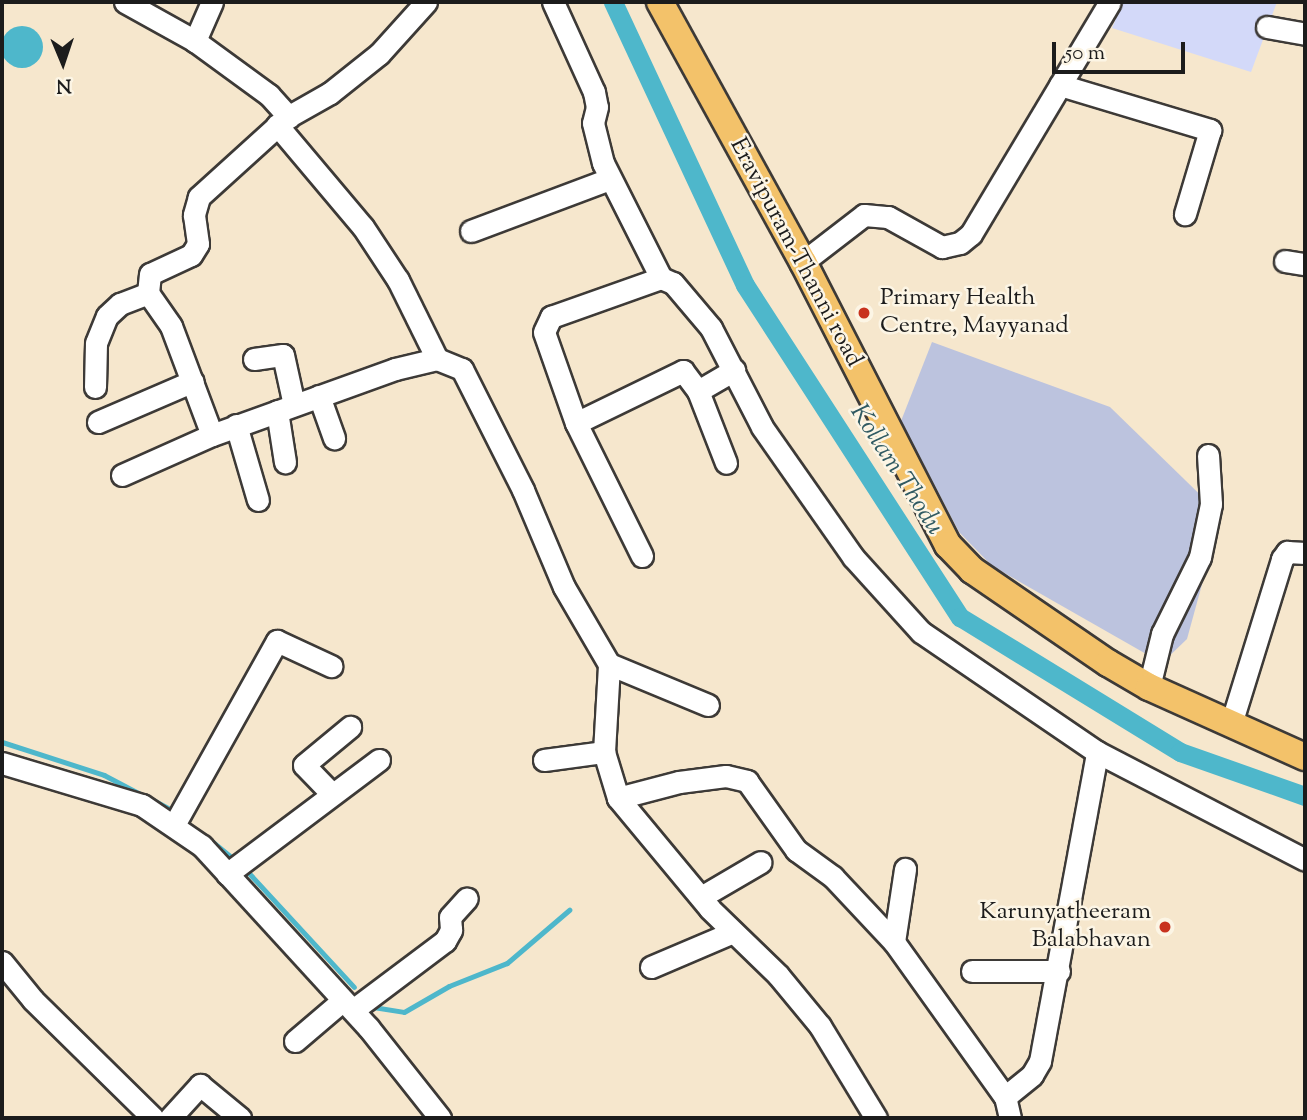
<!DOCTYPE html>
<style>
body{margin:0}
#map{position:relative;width:1307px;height:1120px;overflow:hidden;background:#f6e7cd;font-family:"Sorts Mill Goudy",serif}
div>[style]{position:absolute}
.built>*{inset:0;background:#d3d9f9}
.industrial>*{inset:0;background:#bcc3de}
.water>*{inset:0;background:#4eb7cb}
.round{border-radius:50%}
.stream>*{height:5px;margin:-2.5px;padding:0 2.5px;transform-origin:2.5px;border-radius:2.5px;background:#4eb7cb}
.canal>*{height:19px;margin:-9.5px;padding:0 9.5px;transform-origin:9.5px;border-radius:9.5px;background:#4eb7cb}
.roads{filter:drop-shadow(2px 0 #3d3a37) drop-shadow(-2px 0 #3d3a37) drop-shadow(0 2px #3d3a37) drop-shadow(0 -2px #3d3a37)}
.minor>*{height:21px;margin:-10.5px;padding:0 10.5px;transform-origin:10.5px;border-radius:10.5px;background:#fff}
.major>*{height:26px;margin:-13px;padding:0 13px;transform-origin:13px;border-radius:13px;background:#f3c26a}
.dots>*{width:19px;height:19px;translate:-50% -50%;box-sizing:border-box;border:4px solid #fcf5e5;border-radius:50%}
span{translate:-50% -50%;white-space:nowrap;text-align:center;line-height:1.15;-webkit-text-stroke:5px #fcf5e5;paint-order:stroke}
.street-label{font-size:24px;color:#1c1c1c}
.poi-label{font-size:24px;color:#1c1c1c}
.left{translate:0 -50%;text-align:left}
.right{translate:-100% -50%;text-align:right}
.water-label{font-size:26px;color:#305a62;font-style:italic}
.frame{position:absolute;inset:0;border:4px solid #1c1c1c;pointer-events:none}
.north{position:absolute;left:28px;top:28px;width:70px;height:70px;-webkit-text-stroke:5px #fcf5e5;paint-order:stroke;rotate:178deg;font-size:19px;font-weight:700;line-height:28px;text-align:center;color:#1c1c1c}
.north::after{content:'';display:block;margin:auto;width:24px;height:32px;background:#1c1c1c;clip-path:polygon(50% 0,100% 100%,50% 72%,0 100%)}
.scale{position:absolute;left:1052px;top:42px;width:133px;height:32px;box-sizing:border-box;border:4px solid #1c1c1c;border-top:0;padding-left:9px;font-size:21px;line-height:24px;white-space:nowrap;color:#1c1c1c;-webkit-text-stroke:5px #fcf5e5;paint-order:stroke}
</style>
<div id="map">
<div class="built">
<div style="clip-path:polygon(1123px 2px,1277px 2px,1251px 72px,1112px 28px)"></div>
</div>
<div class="industrial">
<div style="clip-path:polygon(932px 342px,1110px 407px,1221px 515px,1187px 639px,1162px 663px,992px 566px,959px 532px,901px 421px)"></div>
</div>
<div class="water">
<div class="round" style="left:1px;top:26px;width:42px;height:42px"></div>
</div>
<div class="stream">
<div style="left:2px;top:742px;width:107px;rotate:17.9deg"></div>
<div style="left:104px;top:775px;width:45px;rotate:27.7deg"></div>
<div style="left:153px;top:800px;width:21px;rotate:28deg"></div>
<div style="left:209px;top:839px;width:32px;rotate:39deg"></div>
<div style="left:246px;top:870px;width:159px;rotate:47.3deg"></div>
<div style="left:373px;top:1007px;width:31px;rotate:9deg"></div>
<div style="left:404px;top:1012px;width:52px;rotate:-30deg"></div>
<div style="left:449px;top:986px;width:62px;rotate:-21.6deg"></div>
<div style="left:507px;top:963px;width:82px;rotate:-40.5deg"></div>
</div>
<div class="canal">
<div style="left:613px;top:2px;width:312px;rotate:65deg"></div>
<div style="left:745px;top:285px;width:396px;rotate:57.1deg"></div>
<div style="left:960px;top:617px;width:258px;rotate:31.5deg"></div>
<div style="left:1180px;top:752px;width:133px;rotate:19.4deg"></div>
</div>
<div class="roads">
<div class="minor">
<div style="left:125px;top:2px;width:80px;rotate:29.1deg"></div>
<div style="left:212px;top:2px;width:43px;rotate:113.6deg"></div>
<div style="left:195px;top:41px;width:92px;rotate:36.1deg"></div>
<div style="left:269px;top:95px;width:30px;rotate:48deg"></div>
<div style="left:426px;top:2px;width:70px;rotate:132.1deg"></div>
<div style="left:379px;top:54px;width:63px;rotate:141.5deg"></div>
<div style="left:330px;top:93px;width:51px;rotate:150.4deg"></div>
<div style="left:286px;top:118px;width:118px;rotate:137.8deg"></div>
<div style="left:199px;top:197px;width:19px;rotate:106deg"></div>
<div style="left:194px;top:215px;width:29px;rotate:82deg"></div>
<div style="left:198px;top:244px;width:13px;rotate:122deg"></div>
<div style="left:191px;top:255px;width:45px;rotate:155.1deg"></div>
<div style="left:150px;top:274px;width:19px;rotate:96deg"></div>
<div style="left:148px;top:293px;width:40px;rotate:55.1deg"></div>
<div style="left:171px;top:326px;width:116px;rotate:69.4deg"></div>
<div style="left:212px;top:435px;width:195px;rotate:-19.8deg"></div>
<div style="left:395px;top:369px;width:43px;rotate:-13.4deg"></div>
<div style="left:437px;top:359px;width:27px;rotate:22deg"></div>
<div style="left:462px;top:369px;width:136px;rotate:63.2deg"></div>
<div style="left:523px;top:490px;width:105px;rotate:67.1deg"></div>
<div style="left:564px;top:587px;width:89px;rotate:59.7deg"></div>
<div style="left:609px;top:664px;width:107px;rotate:22.5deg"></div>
<div style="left:553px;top:2px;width:99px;rotate:65.5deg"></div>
<div style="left:594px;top:92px;width:15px;rotate:79deg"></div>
<div style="left:597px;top:107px;width:16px;rotate:104deg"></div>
<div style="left:593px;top:123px;width:41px;rotate:76deg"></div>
<div style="left:603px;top:163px;width:129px;rotate:63.2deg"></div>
<div style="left:661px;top:278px;width:13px;rotate:23deg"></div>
<div style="left:673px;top:283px;width:59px;rotate:49.8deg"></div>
<div style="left:711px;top:328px;width:111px;rotate:62.7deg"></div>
<div style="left:762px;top:427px;width:159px;rotate:55deg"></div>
<div style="left:853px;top:557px;width:101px;rotate:47.8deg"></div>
<div style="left:921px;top:632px;width:213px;rotate:34.3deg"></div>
<div style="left:1267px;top:27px;width:39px;rotate:10deg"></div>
<div style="left:1060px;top:85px;width:157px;rotate:16.7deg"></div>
<div style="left:1210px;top:130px;width:88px;rotate:106.6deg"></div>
<div style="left:277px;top:125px;width:133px;rotate:49.9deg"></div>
<div style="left:363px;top:227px;width:64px;rotate:56.6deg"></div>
<div style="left:398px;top:280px;width:88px;rotate:63.7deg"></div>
<div style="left:471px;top:231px;width:147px;rotate:-20.6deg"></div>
<div style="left:1285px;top:261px;width:20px;rotate:9deg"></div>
<div style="left:803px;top:262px;width:77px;rotate:-37.6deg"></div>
<div style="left:864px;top:215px;width:24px;rotate:5deg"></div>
<div style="left:888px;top:217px;width:62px;rotate:29.1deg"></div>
<div style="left:942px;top:247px;width:18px;rotate:-13deg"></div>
<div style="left:960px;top:243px;width:14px;rotate:-39deg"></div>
<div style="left:971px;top:234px;width:270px;rotate:-59.1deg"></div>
<div style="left:254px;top:359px;width:29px;rotate:-8deg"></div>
<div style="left:283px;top:355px;width:51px;rotate:77.6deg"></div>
<div style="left:95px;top:387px;width:44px;rotate:-88.7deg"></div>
<div style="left:96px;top:343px;width:29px;rotate:-68deg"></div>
<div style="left:107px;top:316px;width:18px;rotate:-43deg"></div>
<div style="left:120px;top:304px;width:30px;rotate:-21deg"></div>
<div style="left:698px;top:391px;width:42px;rotate:-30.3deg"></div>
<div style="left:319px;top:396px;width:45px;rotate:70.3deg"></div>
<div style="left:277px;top:411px;width:52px;rotate:81.1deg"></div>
<div style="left:98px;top:422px;width:103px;rotate:-23.3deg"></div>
<div style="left:576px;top:423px;width:119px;rotate:-25.9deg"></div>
<div style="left:683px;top:371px;width:25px;rotate:53deg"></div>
<div style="left:698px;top:391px;width:77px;rotate:68.7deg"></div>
<div style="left:236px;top:425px;width:78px;rotate:73.7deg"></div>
<div style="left:122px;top:475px;width:98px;rotate:-24deg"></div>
<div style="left:642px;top:556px;width:148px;rotate:-116.4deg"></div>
<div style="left:576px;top:423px;width:96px;rotate:-109.4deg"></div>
<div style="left:544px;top:332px;width:17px;rotate:-65deg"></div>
<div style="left:551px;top:317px;width:117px;rotate:-19.5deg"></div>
<div style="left:1149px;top:687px;width:55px;rotate:-76.2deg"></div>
<div style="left:1162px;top:634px;width:86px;rotate:-63.7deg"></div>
<div style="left:1200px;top:557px;width:54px;rotate:-78.3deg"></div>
<div style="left:1211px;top:504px;width:49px;rotate:-93.5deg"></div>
<div style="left:1231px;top:724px;width:173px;rotate:-72.8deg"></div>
<div style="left:1282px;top:559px;width:9px;rotate:-54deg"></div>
<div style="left:1287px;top:552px;width:18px;rotate:3deg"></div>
<div style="left:604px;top:752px;width:88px;rotate:-86.7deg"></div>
<div style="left:544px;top:760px;width:61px;rotate:-7.6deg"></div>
<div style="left:604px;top:752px;width:48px;rotate:73.1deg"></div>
<div style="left:618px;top:798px;width:144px;rotate:50.3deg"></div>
<div style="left:710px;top:909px;width:95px;rotate:44.1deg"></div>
<div style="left:778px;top:975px;width:66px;rotate:50.5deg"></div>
<div style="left:820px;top:1026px;width:108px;rotate:58.7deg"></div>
<div style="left:2px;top:763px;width:146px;rotate:16.7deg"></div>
<div style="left:142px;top:805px;width:73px;rotate:34.3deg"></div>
<div style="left:202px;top:846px;width:246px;rotate:47.5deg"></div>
<div style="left:368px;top:1027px;width:116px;rotate:51.6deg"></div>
<div style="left:332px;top:794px;width:40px;rotate:-134deg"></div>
<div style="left:304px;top:765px;width:60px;rotate:-39.6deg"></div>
<div style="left:618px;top:798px;width:63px;rotate:-14.7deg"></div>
<div style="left:679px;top:782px;width:47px;rotate:-7.3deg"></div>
<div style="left:726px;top:776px;width:22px;rotate:13deg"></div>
<div style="left:747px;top:781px;width:85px;rotate:54.6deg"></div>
<div style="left:796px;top:850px;width:46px;rotate:36.1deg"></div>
<div style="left:833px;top:877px;width:89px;rotate:46.8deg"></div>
<div style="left:894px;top:942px;width:191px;rotate:54.4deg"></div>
<div style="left:174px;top:825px;width:211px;rotate:-60.8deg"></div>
<div style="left:277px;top:641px;width:60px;rotate:24.8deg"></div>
<div style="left:227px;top:874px;width:190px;rotate:-36.9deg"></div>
<div style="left:701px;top:897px;width:69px;rotate:-30.3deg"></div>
<div style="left:894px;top:942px;width:74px;rotate:-81.4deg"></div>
<div style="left:2px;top:962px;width:49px;rotate:50.8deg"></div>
<div style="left:33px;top:1000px;width:168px;rotate:44.5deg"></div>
<div style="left:651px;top:967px;width:89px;rotate:-23.1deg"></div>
<div style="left:972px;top:971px;width:87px"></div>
<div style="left:353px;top:1010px;width:115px;rotate:-36.9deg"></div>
<div style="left:445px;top:941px;width:13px;rotate:-61deg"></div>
<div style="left:451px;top:930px;width:13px;rotate:-94deg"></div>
<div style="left:450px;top:917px;width:25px;rotate:-48deg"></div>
<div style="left:295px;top:1041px;width:62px;rotate:-40.4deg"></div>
<div style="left:170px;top:1118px;width:45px;rotate:-47.7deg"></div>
<div style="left:200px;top:1085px;width:52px;rotate:39.5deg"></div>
<div style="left:1010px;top:1118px;width:22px;rotate:-103deg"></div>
<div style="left:1005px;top:1097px;width:35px;rotate:-39deg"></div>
<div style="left:1032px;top:1075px;width:16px;rotate:-60deg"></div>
<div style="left:1040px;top:1061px;width:314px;rotate:-79.5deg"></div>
<div style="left:1097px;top:752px;width:234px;rotate:27.4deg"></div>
</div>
<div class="major">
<div style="left:660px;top:2px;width:297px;rotate:61.2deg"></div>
<div style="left:803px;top:262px;width:318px;rotate:62.9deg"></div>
<div style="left:948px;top:545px;width:35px;rotate:46deg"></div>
<div style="left:972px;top:570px;width:165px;rotate:34.4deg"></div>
<div style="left:1108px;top:663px;width:48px;rotate:30.3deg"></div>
<div style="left:1149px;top:687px;width:171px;rotate:24.2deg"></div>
</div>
</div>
<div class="dots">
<div style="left:864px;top:313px;background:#c8321e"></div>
<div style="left:1165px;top:927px;background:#c8321e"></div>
</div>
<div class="street-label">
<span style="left:795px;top:253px;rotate:62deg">Eravipuram-Thanni road</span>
</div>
<div class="poi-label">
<span class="left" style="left:880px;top:313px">Primary Health<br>Centre, Mayyanad</span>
<span class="right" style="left:1151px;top:927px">Karunyatheeram<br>Balabhavan</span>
</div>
<div class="water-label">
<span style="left:896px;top:470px;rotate:57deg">Kollam Thodu</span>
</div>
<div class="frame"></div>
<div class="north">N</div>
<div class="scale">50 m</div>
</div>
